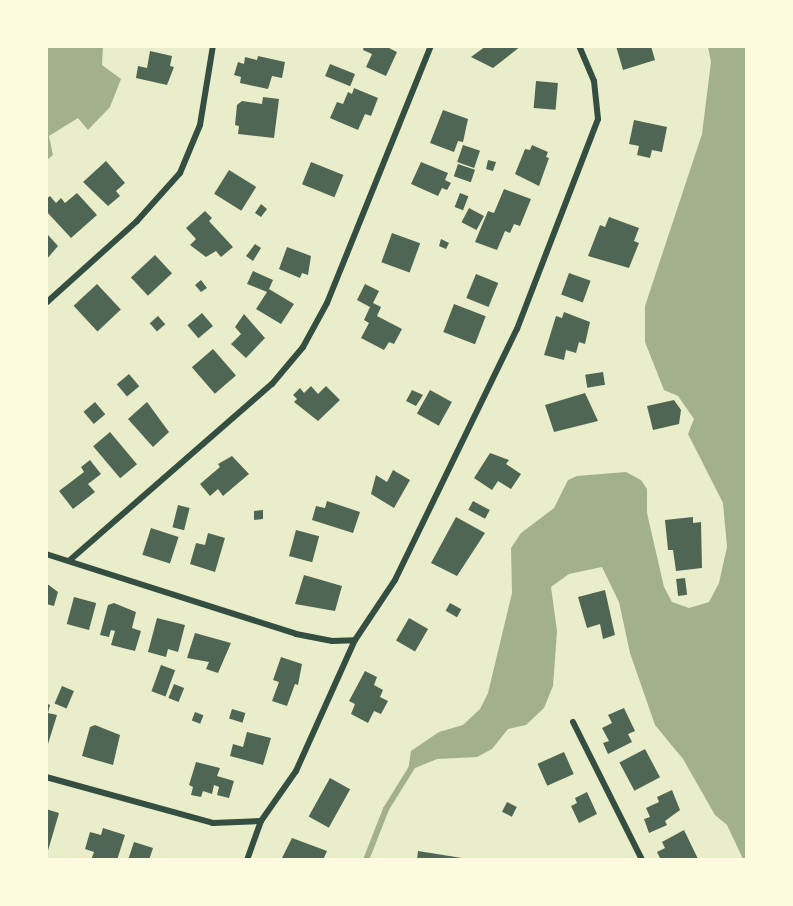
<!DOCTYPE html>
<style>
body{margin:0}
#map{position:relative;width:793px;height:906px;overflow:hidden;background:#e9edc9;font-family:Arial,sans-serif}
div>[style]{position:absolute}
.water>*{inset:0;background:#a3b18a}
.stream>*{height:6px;margin:-3px;padding:0 3px;transform-origin:3px;border-radius:3px;background:#a3b18a}
.building>*{inset:0;background:#4f6655;transform-origin:0 0}
.minor>*{height:6px;margin:-3px;padding:0 3px;transform-origin:3px;border-radius:3px;background:#344e41}
span{translate:-50% -50%;white-space:nowrap;text-align:center;line-height:1.15;-webkit-text-stroke:4.5px #fefae0;paint-order:stroke}
.frame{position:absolute;inset:0;border:48px solid #fefae0;pointer-events:none}
</style>
<div id="map">
<div class="water">
<div style="clip-path:polygon(47px 46px,103px 47px,102px 65px,121px 79px,110px 107px,88px 130px,78px 118px,49px 136px,53px 155px,47px 160px)"></div>
<div style="clip-path:polygon(708px 47px,746px 47px,746px 860px,743px 859px,727px 825px,715px 815px,683px 759px,655px 725px,630px 653px,619px 602px,602px 567px,569px 574px,551px 587px,557px 631px,553px 686px,544px 708px,526px 725px,508px 729px,492px 749px,477px 757px,437px 759px,408px 771px,411px 751px,439px 732px,463px 725px,480px 709px,488px 693px,512px 593px,511px 548px,521px 533px,554px 508px,568px 480px,577px 476px,626px 472px,641px 480px,647px 489px,647px 513px,664px 587px,672px 602px,689px 608px,709px 602px,719px 583px,727px 547px,723px 503px,688px 434px,694px 419px,678px 396px,664px 390px,645px 342px,645px 306px,702px 134px,711px 62px)"></div>
</div>
<div class="stream">
<div style="left:366px;top:860px;width:55px;rotate:-68.6deg"></div>
<div style="left:386px;top:809px;width:49px;rotate:-58.2deg"></div>
</div>
<div class="building">
<div style="clip-path:polygon(364px 46px,385px 46px,397px 52px,386px 76px,366px 67px,372px 54px,363px 50px)"></div>
<div style="clip-path:polygon(486px 46px,521px 46px,493px 68px,471px 57px)"></div>
<div style="clip-path:polygon(616px 46px,651px 46px,655px 60px,623px 70px)"></div>
<div style="clip-path:polygon(150px 51px,172px 56px,170px 66px,174px 67px,167px 85px,136px 78px,138px 66px,147px 68px)"></div>
<div style="clip-path:polygon(258px 56px,285px 62px,282px 78px,272px 76px,268px 89px,240px 83px,241px 77px,234px 75px,238px 62px,244px 64px,245px 57px,257px 60px)"></div>
<div style="left:330px;top:64px;width:27px;height:13px;rotate:22deg"></div>
<div style="left:536px;top:81px;width:22px;height:27px;rotate:5deg"></div>
<div style="clip-path:polygon(354px 88px,378px 98px,371px 116px,365px 114px,358px 130px,330px 118px,337px 102px,343px 104px,348px 92px,352px 94px)"></div>
<div style="clip-path:polygon(263px 97px,279px 99px,274px 138px,238px 134px,239px 126px,235px 125px,237px 105px,242px 101px,262px 104px)"></div>
<div style="clip-path:polygon(443px 110px,468px 119px,463px 142px,458px 141px,454px 152px,430px 143px)"></div>
<div style="clip-path:polygon(634px 120px,667px 127px,662px 152px,652px 150px,650px 158px,637px 155px,639px 146px,629px 144px)"></div>
<div style="left:463px;top:145px;width:18px;height:18px;rotate:19deg"></div>
<div style="clip-path:polygon(532px 145px,548px 152px,546px 157px,549px 158px,539px 186px,515px 174px,525px 149px,530px 150px)"></div>
<div style="clip-path:polygon(488px 160px,496px 162px,493px 171px,486px 169px)"></div>
<div style="clip-path:polygon(106px 161px,125px 183px,116px 191px,120px 196px,108px 206px,83px 182px)"></div>
<div style="left:311px;top:162px;width:35px;height:24px;rotate:22deg"></div>
<div style="clip-path:polygon(421px 162px,448px 173px,445px 180px,451px 183px,447px 190px,442px 188px,438px 196px,411px 184px)"></div>
<div style="left:458px;top:164px;width:18px;height:13px;rotate:19deg"></div>
<div style="left:229px;top:170px;width:32px;height:28px;rotate:32deg"></div>
<div style="clip-path:polygon(504px 189px,531px 199px,520px 226px,514px 224px,510px 233px,505px 231px,497px 250px,475px 242px,488px 211px,494px 213px)"></div>
<div style="clip-path:polygon(77px 193px,97px 215px,71px 238px,46px 211px,46px 199px,50px 196px,56px 203px,61px 198px,65px 203px)"></div>
<div style="left:460px;top:193px;width:9px;height:15px;rotate:21deg"></div>
<div style="clip-path:polygon(261px 204px,267px 209px,261px 217px,255px 213px)"></div>
<div style="left:469px;top:208px;width:17px;height:16px;rotate:28deg"></div>
<div style="clip-path:polygon(205px 211px,212px 218px,209px 221px,233px 247px,221px 257px,216px 251px,206px 257px,190px 245px,196px 239px,186px 228px)"></div>
<div style="clip-path:polygon(609px 217px,639px 228px,634px 241px,639px 243px,629px 268px,588px 256px,600px 225px,605px 227px)"></div>
<div style="left:392px;top:233px;width:30px;height:31px;rotate:20deg"></div>
<div style="clip-path:polygon(48px 235px,58px 246px,46px 260px,46px 236px)"></div>
<div style="clip-path:polygon(441px 239px,449px 243px,446px 249px,439px 246px)"></div>
<div style="clip-path:polygon(255px 244px,261px 248px,253px 261px,246px 256px)"></div>
<div style="clip-path:polygon(287px 247px,311px 256px,308px 275px,302px 273px,300px 278px,279px 269px)"></div>
<div style="left:155px;top:255px;width:25px;height:33px;rotate:47deg"></div>
<div style="clip-path:polygon(253px 271px,273px 280px,269px 289px,294px 304px,281px 324px,256px 309px,267px 292px,247px 284px)"></div>
<div style="left:569px;top:273px;width:23px;height:23px;rotate:20deg"></div>
<div style="left:476px;top:274px;width:24px;height:26px;rotate:22deg"></div>
<div style="clip-path:polygon(201px 280px,207px 288px,201px 292px,195px 285px)"></div>
<div style="left:97px;top:284px;width:35px;height:32px;rotate:47deg"></div>
<div style="clip-path:polygon(365px 284px,379px 291px,373px 303px,381px 307px,377px 316px,402px 329px,394px 344px,389px 342px,384px 350px,361px 338px,369px 323px,364px 320px,370px 307px,357px 300px)"></div>
<div style="left:454px;top:304px;width:34px;height:30px;rotate:21deg"></div>
<div style="clip-path:polygon(564px 312px,590px 322px,585px 344px,579px 342px,576px 353px,566px 350px,564px 360px,544px 355px,556px 316px,562px 318px)"></div>
<div style="left:202px;top:313px;width:17px;height:19px;rotate:50deg"></div>
<div style="clip-path:polygon(244px 314px,265px 338px,246px 358px,231px 344px,241px 334px,235px 327px)"></div>
<div style="left:158px;top:316px;width:11px;height:11px;rotate:49deg"></div>
<div style="left:213px;top:349px;width:35px;height:28px;rotate:49deg"></div>
<div style="left:603px;top:372px;width:13px;height:18px;rotate:81deg"></div>
<div style="left:129px;top:374px;width:16px;height:16px;rotate:50deg"></div>
<div style="clip-path:polygon(311px 386px,318px 394px,326px 386px,340px 400px,318px 421px,294px 402px,297px 399px,293px 395px,300px 388px,304px 393px)"></div>
<div style="clip-path:polygon(412px 390px,423px 395px,416px 406px,406px 401px)"></div>
<div style="left:430px;top:390px;width:25px;height:27px;rotate:29deg"></div>
<div style="clip-path:polygon(585px 393px,598px 421px,554px 432px,545px 405px)"></div>
<div style="clip-path:polygon(674px 400px,681px 410px,679px 424px,653px 430px,647px 406px)"></div>
<div style="left:95px;top:402px;width:16px;height:15px;rotate:50deg"></div>
<div style="clip-path:polygon(147px 402px,169px 432px,153px 447px,128px 419px)"></div>
<div style="left:110px;top:432px;width:42px;height:22px;rotate:50deg"></div>
<div style="clip-path:polygon(490px 453px,509px 460px,506px 464px,521px 474px,511px 489px,498px 481px,492px 490px,474px 478px)"></div>
<div style="clip-path:polygon(232px 456px,249px 474px,223px 496px,218px 489px,210px 496px,200px 484px,220px 467px,218px 464px)"></div>
<div style="clip-path:polygon(90px 460px,101px 474px,88px 484px,95px 492px,73px 509px,59px 491px,84px 472px,81px 467px)"></div>
<div style="clip-path:polygon(393px 470px,410px 480px,394px 508px,371px 494px,376px 475px,387px 482px)"></div>
<div style="clip-path:polygon(327px 501px,360px 512px,353px 533px,312px 520px,316px 506px,325px 508px)"></div>
<div style="left:473px;top:501px;width:19px;height:10px;rotate:28deg"></div>
<div style="left:178px;top:505px;width:12px;height:23px;rotate:14deg"></div>
<div style="clip-path:polygon(263px 510px,263px 519px,254px 520px,254px 511px)"></div>
<div style="clip-path:polygon(456px 517px,485px 533px,457px 576px,431px 563px)"></div>
<div style="clip-path:polygon(693px 517px,693px 523px,701px 522px,702px 568px,676px 571px,673px 550px,668px 550px,665px 520px)"></div>
<div style="left:151px;top:528px;width:29px;height:28px;rotate:18deg"></div>
<div style="left:296px;top:530px;width:24px;height:27px;rotate:15deg"></div>
<div style="clip-path:polygon(208px 533px,225px 538px,215px 572px,190px 564px,196px 543px,205px 545px)"></div>
<div style="clip-path:polygon(304px 575px,342px 586px,335px 611px,295px 604px)"></div>
<div style="left:685px;top:578px;width:17px;height:9px;rotate:83deg"></div>
<div style="clip-path:polygon(46px 583px,58px 592px,54px 606px,46px 604px)"></div>
<div style="clip-path:polygon(605px 590px,615px 635px,603px 639px,600px 624px,587px 628px,578px 597px)"></div>
<div style="left:74px;top:597px;width:23px;height:28px;rotate:15deg"></div>
<div style="clip-path:polygon(114px 603px,136px 612px,132px 628px,141px 631px,135px 651px,111px 645px,115px 631px,111px 630px,109px 637px,100px 635px,108px 605px)"></div>
<div style="left:450px;top:603px;width:13px;height:9px;rotate:29deg"></div>
<div style="clip-path:polygon(157px 618px,185px 625px,178px 652px,168px 649px,166px 657px,148px 652px)"></div>
<div style="left:409px;top:618px;width:22px;height:26px;rotate:30deg"></div>
<div style="clip-path:polygon(195px 633px,231px 643px,218px 673px,206px 669px,209px 662px,187px 658px)"></div>
<div style="clip-path:polygon(281px 657px,302px 664px,298px 685px,295px 684px,287px 706px,272px 701px,279px 682px,273px 680px)"></div>
<div style="left:161px;top:665px;width:15px;height:28px;rotate:20deg"></div>
<div style="clip-path:polygon(365px 671px,377px 677px,374px 685px,383px 690px,380px 697px,388px 701px,381px 714px,374px 711px,368px 723px,351px 714px,355px 704px,349px 701px)"></div>
<div style="left:174px;top:684px;width:11px;height:15px;rotate:22deg"></div>
<div style="left:62px;top:686px;width:13px;height:19px;rotate:23deg"></div>
<div style="clip-path:polygon(46px 703px,50px 705px,48px 713px,57px 715px,48px 744px)"></div>
<div style="clip-path:polygon(624px 708px,635px 731px,628px 734px,632px 742px,608px 754px,603px 743px,609px 741px,602px 728px,612px 723px,608px 715px)"></div>
<div style="left:232px;top:709px;width:14px;height:10px;rotate:17deg"></div>
<div style="left:195px;top:712px;width:9px;height:9px;rotate:21deg"></div>
<div style="clip-path:polygon(95px 725px,120px 735px,113px 765px,82px 756px,90px 727px)"></div>
<div style="clip-path:polygon(247px 732px,271px 738px,263px 765px,230px 756px,233px 744px,243px 747px)"></div>
<div style="left:645px;top:749px;width:32px;height:29px;rotate:62deg"></div>
<div style="left:564px;top:752px;width:24px;height:29px;rotate:66deg"></div>
<div style="clip-path:polygon(196px 762px,220px 768px,217px 776px,234px 781px,229px 798px,217px 795px,219px 787px,214px 785px,212px 794px,203px 791px,201px 797px,191px 795px,193px 787px,189px 785px)"></div>
<div style="left:330px;top:778px;width:23px;height:44px;rotate:29deg"></div>
<div style="clip-path:polygon(672px 790px,680px 810px,665px 821px,667px 825px,649px 833px,644px 819px,650px 817px,646px 808px,659px 802px,657px 797px)"></div>
<div style="clip-path:polygon(587px 792px,597px 814px,579px 823px,571px 806px,577px 803px,575px 798px)"></div>
<div style="left:507px;top:802px;width:11px;height:11px;rotate:27deg"></div>
<div style="clip-path:polygon(46px 809px,59px 813px,47px 854px,46px 854px)"></div>
<div style="clip-path:polygon(103px 828px,125px 835px,117px 860px,91px 860px,94px 852px,85px 849px,90px 832px,101px 835px)"></div>
<div style="clip-path:polygon(684px 830px,698px 859px,661px 860px,657px 852px,665px 848px,662px 842px)"></div>
<div style="clip-path:polygon(292px 838px,327px 851px,323px 860px,281px 860px)"></div>
<div style="clip-path:polygon(134px 842px,153px 848px,149px 860px,128px 860px)"></div>
<div style="clip-path:polygon(418px 851px,462px 858px,462px 860px,417px 860px)"></div>
</div>
<div class="minor">
<div style="left:46px;top:303px;width:122px;rotate:-42deg"></div>
<div style="left:137px;top:221px;width:64px;rotate:-48.1deg"></div>
<div style="left:180px;top:173px;width:52px;rotate:-67.4deg"></div>
<div style="left:200px;top:125px;width:80px;rotate:-80.7deg"></div>
<div style="left:46px;top:554px;width:262px;rotate:17.7deg"></div>
<div style="left:296px;top:634px;width:37px;rotate:11deg"></div>
<div style="left:332px;top:641px;width:23px;rotate:-2deg"></div>
<div style="left:70px;top:560px;width:268px;rotate:-41.1deg"></div>
<div style="left:272px;top:384px;width:48px;rotate:-50deg"></div>
<div style="left:303px;top:347px;width:50px;rotate:-61.4deg"></div>
<div style="left:327px;top:303px;width:277px;rotate:-68deg"></div>
<div style="left:573px;top:722px;width:154px;rotate:63.4deg"></div>
<div style="left:46px;top:777px;width:173px;rotate:15.4deg"></div>
<div style="left:213px;top:823px;width:48px;rotate:-2.4deg"></div>
<div style="left:247px;top:860px;width:41px;rotate:-70.3deg"></div>
<div style="left:261px;top:821px;width:61px;rotate:-55deg"></div>
<div style="left:296px;top:771px;width:144px;rotate:-65.8deg"></div>
<div style="left:355px;top:640px;width:72px;rotate:-56.3deg"></div>
<div style="left:395px;top:580px;width:279px;rotate:-64.1deg"></div>
<div style="left:517px;top:329px;width:225px;rotate:-68.9deg"></div>
<div style="left:598px;top:119px;width:38px;rotate:-96deg"></div>
<div style="left:594px;top:81px;width:38px;rotate:-113deg"></div>
</div>
<div class="frame"></div>
</div>
